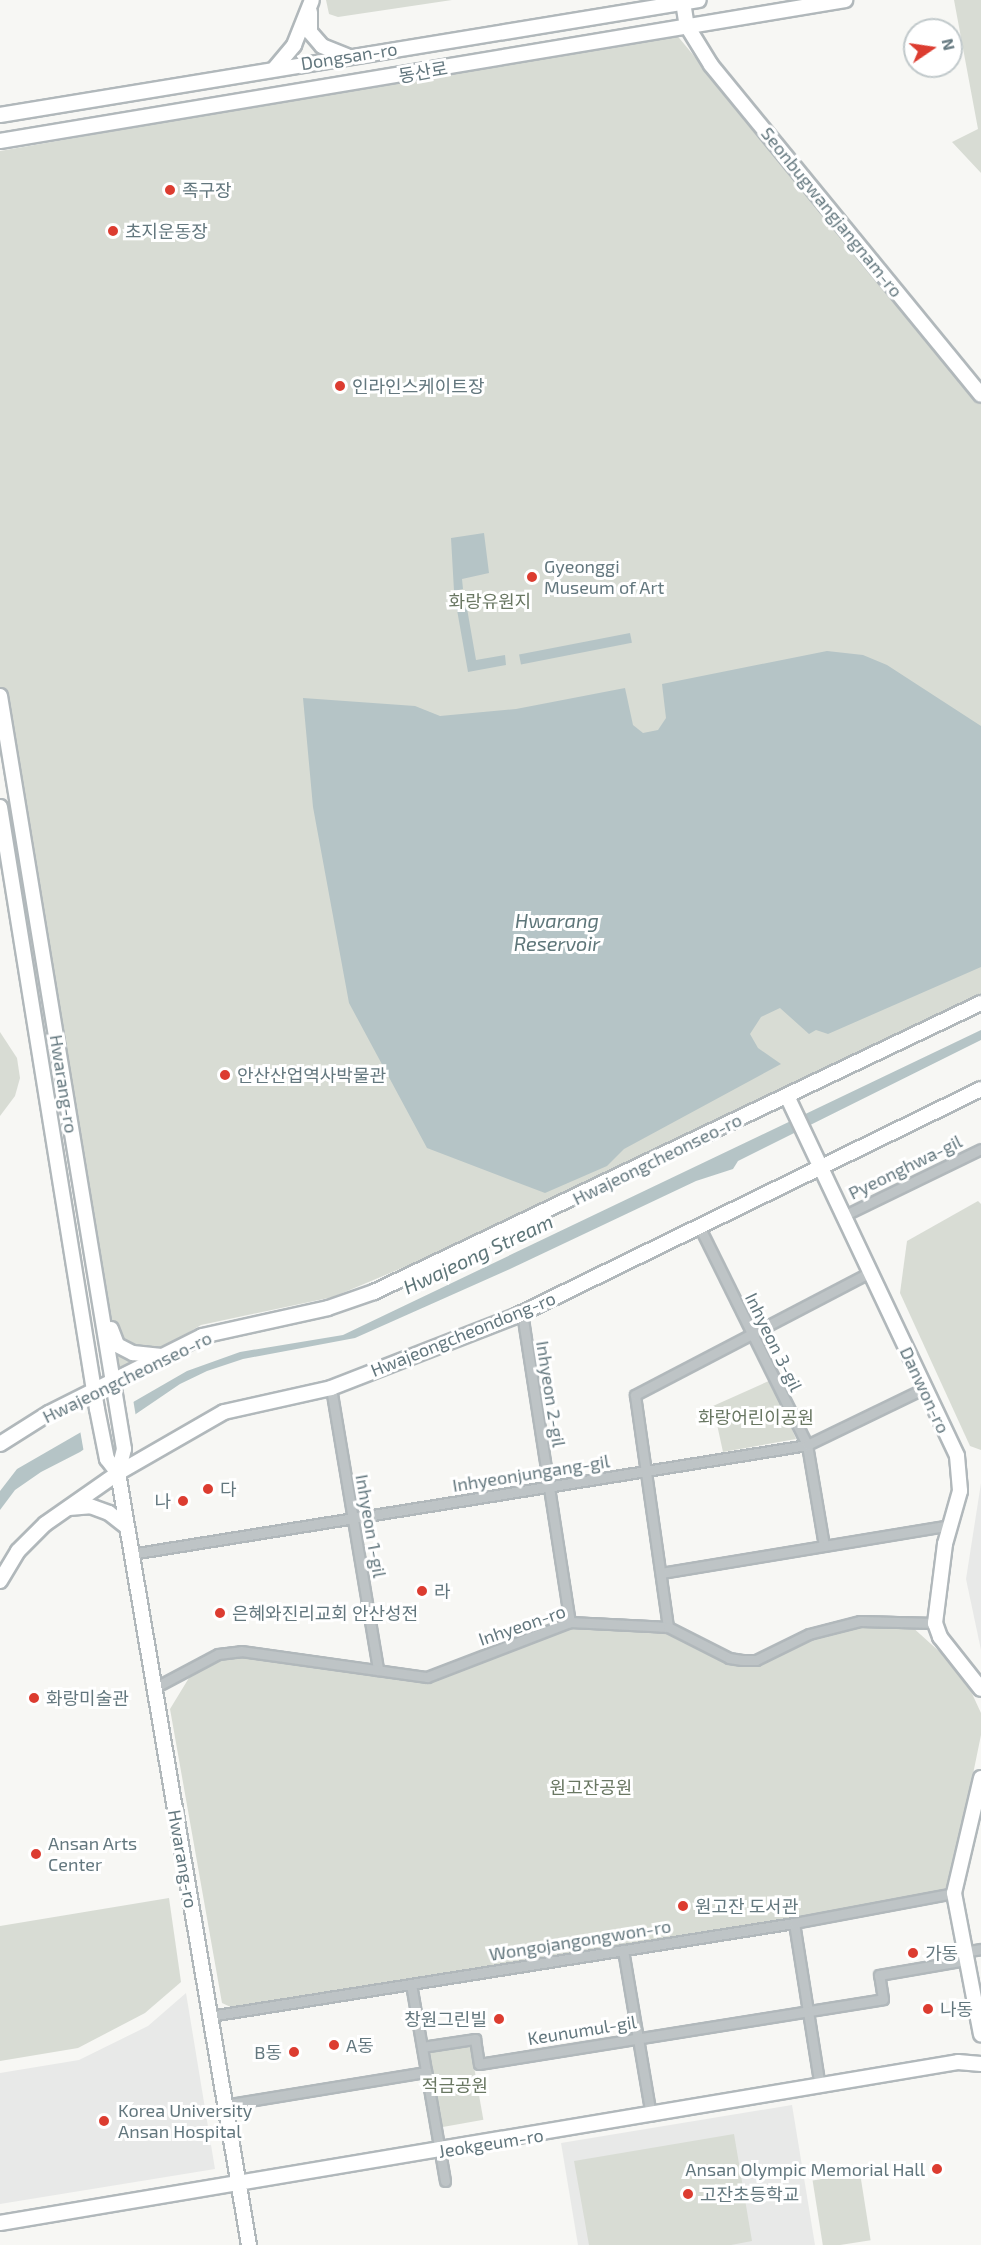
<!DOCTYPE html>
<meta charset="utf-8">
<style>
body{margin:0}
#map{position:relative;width:981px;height:2245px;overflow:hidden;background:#f7f7f4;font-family:"Exo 2","Noto Sans KR",sans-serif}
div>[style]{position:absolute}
.built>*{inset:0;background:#e8e9e8}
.green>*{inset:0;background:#d8dcd4;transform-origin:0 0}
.water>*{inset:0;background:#b5c4c6;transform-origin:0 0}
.pier>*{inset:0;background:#f7f7f4}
.roads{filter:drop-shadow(2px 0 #b1b8bb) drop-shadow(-2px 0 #b1b8bb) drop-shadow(0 2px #b1b8bb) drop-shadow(0 -2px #b1b8bb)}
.street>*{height:9px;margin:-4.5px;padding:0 4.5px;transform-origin:4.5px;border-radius:4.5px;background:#bec4c6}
.secondary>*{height:14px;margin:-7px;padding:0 7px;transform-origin:7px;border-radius:7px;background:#fff}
.dots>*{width:16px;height:16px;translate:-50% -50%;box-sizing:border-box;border:3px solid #fff;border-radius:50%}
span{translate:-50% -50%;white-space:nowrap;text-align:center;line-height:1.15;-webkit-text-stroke:6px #fff;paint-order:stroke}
.street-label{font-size:18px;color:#63777e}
.poi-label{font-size:18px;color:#63777e}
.left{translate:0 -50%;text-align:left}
.right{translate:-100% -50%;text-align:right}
.park-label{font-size:18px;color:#697762}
.water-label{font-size:20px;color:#5e7679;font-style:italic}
.north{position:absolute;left:903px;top:18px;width:60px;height:60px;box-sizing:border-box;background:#fff;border:2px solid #c1c9cb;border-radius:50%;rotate:77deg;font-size:16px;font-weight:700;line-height:24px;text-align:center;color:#63777e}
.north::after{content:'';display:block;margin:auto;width:21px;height:27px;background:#dc3c30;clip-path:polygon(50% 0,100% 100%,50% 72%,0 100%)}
</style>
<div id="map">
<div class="built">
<div style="clip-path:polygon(981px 1483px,981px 1650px,966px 1579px)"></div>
<div style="clip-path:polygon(186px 1993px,215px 2169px,0 2204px,0 2073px,79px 2060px,148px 2026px)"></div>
<div style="clip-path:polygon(792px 2105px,815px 2245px,578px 2245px,561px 2143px)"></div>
</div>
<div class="green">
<div style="clip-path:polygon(326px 0,452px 0,338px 17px,329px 14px)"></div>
<div style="clip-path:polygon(954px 0,981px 0,981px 173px,952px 142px,978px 129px)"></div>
<div style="clip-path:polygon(675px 33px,981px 402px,981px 996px,540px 1210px,333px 1297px,201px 1325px,107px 1383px,0 711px,0 151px)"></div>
<div style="clip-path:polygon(0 1032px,17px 1058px,20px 1078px,15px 1096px,0 1116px)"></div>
<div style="clip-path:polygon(978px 1201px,981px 1204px,981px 1450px,970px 1446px,900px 1293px,907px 1241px)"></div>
<div style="clip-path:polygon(771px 1380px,796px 1439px,723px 1452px,713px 1406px)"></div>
<div style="clip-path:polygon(560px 1623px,667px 1625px,726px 1656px,756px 1658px,811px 1628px,843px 1624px,910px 1625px,962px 1672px,981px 1713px,981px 1735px,952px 1877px,940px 1897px,235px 2009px,222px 2003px,170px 1709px,195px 1668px,233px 1646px,424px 1673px)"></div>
<div style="clip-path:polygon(169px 1898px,181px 1982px,145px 2013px,78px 2048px,0 2061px,0 1926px)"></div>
<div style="left:470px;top:2044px;width:77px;height:44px;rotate:80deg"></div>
<div style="clip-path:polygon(734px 2134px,752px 2241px,731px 2245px,589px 2245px,574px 2161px)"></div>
<div style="left:860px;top:2173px;width:68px;height:48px;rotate:81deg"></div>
</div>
<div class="water">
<div style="clip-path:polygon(484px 533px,489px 573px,462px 579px,463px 589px,454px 591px,451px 538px)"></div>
<div style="clip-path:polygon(464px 591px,476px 660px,505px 655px,506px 665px,468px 672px,454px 593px)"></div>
<div style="left:630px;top:633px;width:10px;height:113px;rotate:79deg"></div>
<div style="clip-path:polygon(827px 651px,863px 655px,887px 665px,981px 726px,981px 967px,828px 1034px,816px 1030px,809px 1034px,780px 1008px,761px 1017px,750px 1034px,758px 1048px,781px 1064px,624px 1149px,607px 1166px,545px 1193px,427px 1148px,349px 1003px,313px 807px,303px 698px,415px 706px,440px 716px,516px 709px,625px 688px,633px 725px,643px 733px,658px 730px,666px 718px,662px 684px)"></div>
<div style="clip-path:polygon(981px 1030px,981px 1040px,738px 1161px,733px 1169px,696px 1181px,510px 1269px,355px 1338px,243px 1359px,207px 1371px,180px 1384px,80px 1452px,41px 1472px,15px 1490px,0 1510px,0 1491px,17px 1469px,187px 1371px,240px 1352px,343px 1335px)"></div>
</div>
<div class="pier">
<div style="clip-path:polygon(133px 1399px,136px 1417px,84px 1453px,80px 1430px)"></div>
</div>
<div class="roads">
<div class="street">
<div style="left:843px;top:1216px;width:153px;rotate:-25.9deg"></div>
<div style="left:699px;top:1226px;width:244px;rotate:63.7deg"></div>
<div style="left:807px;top:1445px;width:102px;rotate:80.4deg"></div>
<div style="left:522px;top:1313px;width:313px;rotate:81.2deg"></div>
<div style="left:331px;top:1388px;width:286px;rotate:80.5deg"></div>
<div style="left:131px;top:1554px;width:685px;rotate:-9.16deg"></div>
<div style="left:807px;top:1445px;width:131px;rotate:-25.8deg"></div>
<div style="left:661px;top:1573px;width:294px;rotate:-9.4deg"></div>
<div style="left:668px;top:1627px;width:234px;rotate:-98.1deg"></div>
<div style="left:635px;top:1395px;width:265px;rotate:-27.6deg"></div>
<div style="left:154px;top:1688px;width:72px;rotate:-28deg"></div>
<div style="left:218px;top:1654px;width:23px;rotate:-7deg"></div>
<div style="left:241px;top:1651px;width:188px;rotate:8deg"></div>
<div style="left:427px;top:1677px;width:153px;rotate:-21deg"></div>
<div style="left:570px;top:1622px;width:98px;rotate:2.9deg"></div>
<div style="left:668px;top:1627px;width:68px;rotate:26.9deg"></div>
<div style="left:729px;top:1658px;width:13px;rotate:9deg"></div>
<div style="left:742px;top:1660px;width:14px"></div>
<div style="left:756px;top:1660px;width:59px;rotate:-26.1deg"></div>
<div style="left:809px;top:1634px;width:53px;rotate:-14.3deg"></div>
<div style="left:860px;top:1621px;width:75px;rotate:1.5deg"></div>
<div style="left:794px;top:1923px;width:166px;rotate:81deg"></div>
<div style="left:623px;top:1950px;width:168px;rotate:80.4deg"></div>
<div style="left:964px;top:1952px;width:17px;rotate:-10deg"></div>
<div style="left:411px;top:1984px;width:200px;rotate:80.2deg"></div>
<div style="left:210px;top:2016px;width:591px;rotate:-9.05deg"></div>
<div style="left:794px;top:1923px;width:163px;rotate:-10.6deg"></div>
<div style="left:422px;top:2047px;width:54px;rotate:-8.6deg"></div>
<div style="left:475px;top:2039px;width:25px;rotate:81deg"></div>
<div style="left:479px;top:2064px;width:409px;rotate:-9.1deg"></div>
<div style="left:883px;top:1999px;width:24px;rotate:-99deg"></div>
<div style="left:879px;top:1975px;width:88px;rotate:-9.8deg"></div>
<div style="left:224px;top:2105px;width:205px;rotate:-9.3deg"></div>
</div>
<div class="secondary">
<div style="left:683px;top:2px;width:24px;rotate:81deg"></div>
<div style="left:687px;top:26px;width:46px;rotate:58.4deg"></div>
<div style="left:711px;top:65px;width:426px;rotate:50.7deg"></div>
<div style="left:310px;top:12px;width:20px;rotate:90deg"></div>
<div style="left:310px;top:32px;width:18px;rotate:49deg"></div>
<div style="left:322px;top:46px;width:27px;rotate:22deg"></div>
<div style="left:275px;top:68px;width:30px;rotate:-50deg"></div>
<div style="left:294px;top:45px;width:48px;rotate:-68.2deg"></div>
<div style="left:0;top:115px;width:708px;rotate:-9.34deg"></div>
<div style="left:0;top:141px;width:857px;rotate:-9.47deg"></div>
<div style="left:0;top:696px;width:763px;rotate:80.65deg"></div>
<div style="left:124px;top:1449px;width:25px;rotate:104deg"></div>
<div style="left:118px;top:1473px;width:783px;rotate:80.37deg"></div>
<div style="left:0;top:807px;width:610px;rotate:80.85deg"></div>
<div style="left:97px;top:1409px;width:51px;rotate:78.7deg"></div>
<div style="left:107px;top:1459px;width:18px;rotate:52deg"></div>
<div style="left:787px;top:1096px;width:398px;rotate:64.7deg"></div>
<div style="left:957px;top:1456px;width:35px;rotate:85deg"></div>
<div style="left:960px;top:1491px;width:55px;rotate:105.8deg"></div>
<div style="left:945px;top:1544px;width:80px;rotate:97.2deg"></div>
<div style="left:935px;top:1623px;width:15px;rotate:70deg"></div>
<div style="left:940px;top:1637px;width:66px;rotate:51.7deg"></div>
<div style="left:111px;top:1329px;width:17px;rotate:69deg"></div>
<div style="left:117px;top:1345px;width:18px;rotate:27deg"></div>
<div style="left:133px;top:1353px;width:31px;rotate:6deg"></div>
<div style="left:0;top:1444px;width:58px;rotate:-32.3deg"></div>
<div style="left:49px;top:1413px;width:171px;rotate:-26.7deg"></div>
<div style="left:202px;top:1336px;width:129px;rotate:-12.5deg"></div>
<div style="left:328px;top:1308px;width:49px;rotate:-19.2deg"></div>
<div style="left:374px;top:1292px;width:672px;rotate:-25.46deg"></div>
<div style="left:69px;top:1508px;width:21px;rotate:-5deg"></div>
<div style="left:90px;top:1506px;width:20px;rotate:20deg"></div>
<div style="left:109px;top:1513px;width:23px;rotate:38deg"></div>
<div style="left:0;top:1581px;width:35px;rotate:-59deg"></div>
<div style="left:18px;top:1551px;width:38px;rotate:-45deg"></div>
<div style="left:45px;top:1524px;width:89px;rotate:-34.9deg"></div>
<div style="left:118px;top:1473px;width:122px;rotate:-29.9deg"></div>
<div style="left:224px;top:1412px;width:110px;rotate:-12.6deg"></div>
<div style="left:331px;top:1388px;width:199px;rotate:-21.3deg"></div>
<div style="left:516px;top:1316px;width:517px;rotate:-26.02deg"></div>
<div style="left:981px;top:1778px;width:118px;rotate:103.2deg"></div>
<div style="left:954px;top:1893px;width:144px;rotate:79.2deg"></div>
<div style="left:0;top:2223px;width:971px;rotate:-9.54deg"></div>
<div style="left:958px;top:2062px;width:23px;rotate:5deg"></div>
</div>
</div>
<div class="dots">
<div style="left:170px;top:190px;background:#dc3c30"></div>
<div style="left:113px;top:231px;background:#dc3c30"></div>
<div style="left:340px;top:386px;background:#dc3c30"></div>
<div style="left:532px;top:577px;background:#dc3c30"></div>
<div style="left:225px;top:1075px;background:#dc3c30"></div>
<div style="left:208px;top:1489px;background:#dc3c30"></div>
<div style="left:183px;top:1501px;background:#dc3c30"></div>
<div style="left:422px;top:1591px;background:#dc3c30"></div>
<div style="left:220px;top:1613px;background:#dc3c30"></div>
<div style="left:34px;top:1698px;background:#dc3c30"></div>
<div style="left:36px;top:1854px;background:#dc3c30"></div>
<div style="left:683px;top:1906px;background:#dc3c30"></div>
<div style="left:913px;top:1953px;background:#dc3c30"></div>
<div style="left:928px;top:2009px;background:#dc3c30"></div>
<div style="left:499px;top:2019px;background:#dc3c30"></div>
<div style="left:334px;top:2045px;background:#dc3c30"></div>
<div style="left:294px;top:2052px;background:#dc3c30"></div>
<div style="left:104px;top:2121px;background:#dc3c30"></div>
<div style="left:937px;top:2169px;background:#dc3c30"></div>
<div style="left:688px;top:2194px;background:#dc3c30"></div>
</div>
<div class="street-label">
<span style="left:349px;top:56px;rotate:-9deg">Dongsan-ro</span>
<span style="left:423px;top:72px;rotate:-10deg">동산로</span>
<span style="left:832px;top:212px;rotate:51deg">Seonbugwangjangnam-ro</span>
<span style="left:64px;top:1084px;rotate:81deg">Hwarang-ro</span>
<span style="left:657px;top:1159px;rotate:-26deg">Hwajeongcheonseo-ro</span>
<span style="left:905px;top:1167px;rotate:-26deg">Pyeonghwa-gil</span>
<span style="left:463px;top:1334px;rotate:-22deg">Hwajeongcheondong-ro</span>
<span style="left:774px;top:1342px;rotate:64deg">Inhyeon 3-gil</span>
<span style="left:127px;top:1377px;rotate:-26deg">Hwajeongcheonseo-ro</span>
<span style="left:925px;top:1390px;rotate:65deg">Danwon-ro</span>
<span style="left:551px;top:1394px;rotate:81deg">Inhyeon 2-gil</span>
<span style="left:531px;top:1473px;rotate:-9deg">Inhyeonjungang-gil</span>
<span style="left:371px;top:1526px;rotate:80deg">Inhyeon 1-gil</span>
<span style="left:522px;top:1625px;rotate:-19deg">Inhyeon-ro</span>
<span style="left:183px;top:1859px;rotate:80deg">Hwarang-ro</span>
<span style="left:580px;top:1940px;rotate:-9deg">Wongojangongwon-ro</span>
<span style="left:582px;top:2030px;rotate:-9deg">Keunumul-gil</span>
<span style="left:491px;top:2143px;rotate:-9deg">Jeokgeum-ro</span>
</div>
<div class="poi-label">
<span class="left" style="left:182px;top:190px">족구장</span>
<span class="left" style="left:125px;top:231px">초지운동장</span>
<span class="left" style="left:352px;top:386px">인라인스케이트장</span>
<span class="left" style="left:544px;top:577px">Gyeonggi<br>Museum of Art</span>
<span class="left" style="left:237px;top:1075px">안산산업역사박물관</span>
<span class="left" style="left:220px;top:1489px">다</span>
<span class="right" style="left:171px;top:1501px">나</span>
<span class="left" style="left:434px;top:1591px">라</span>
<span class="left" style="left:232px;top:1613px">은혜와진리교회 안산성전</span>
<span class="left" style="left:46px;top:1698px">화랑미술관</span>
<span class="left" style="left:48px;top:1854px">Ansan Arts<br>Center</span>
<span class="left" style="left:695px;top:1906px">원고잔 도서관</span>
<span class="left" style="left:925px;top:1953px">가동</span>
<span class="left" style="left:940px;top:2009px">나동</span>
<span class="right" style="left:487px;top:2019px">창원그린빌</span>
<span class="left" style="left:346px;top:2045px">A동</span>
<span class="right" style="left:282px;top:2052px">B동</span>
<span class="left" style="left:118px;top:2121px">Korea University<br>Ansan Hospital</span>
<span class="right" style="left:925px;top:2169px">Ansan Olympic Memorial Hall</span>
<span class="left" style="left:700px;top:2194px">고잔초등학교</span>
</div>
<div class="park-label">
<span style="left:490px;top:601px">화랑유원지</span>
<span style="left:756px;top:1417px">화랑어린이공원</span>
<span style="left:591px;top:1787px">원고잔공원</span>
<span style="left:455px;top:2085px">적금공원</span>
</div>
<div class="water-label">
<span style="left:557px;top:932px">Hwarang<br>Reservoir</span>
<span style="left:478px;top:1254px;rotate:-25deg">Hwajeong Stream</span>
</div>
<div class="north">N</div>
</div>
